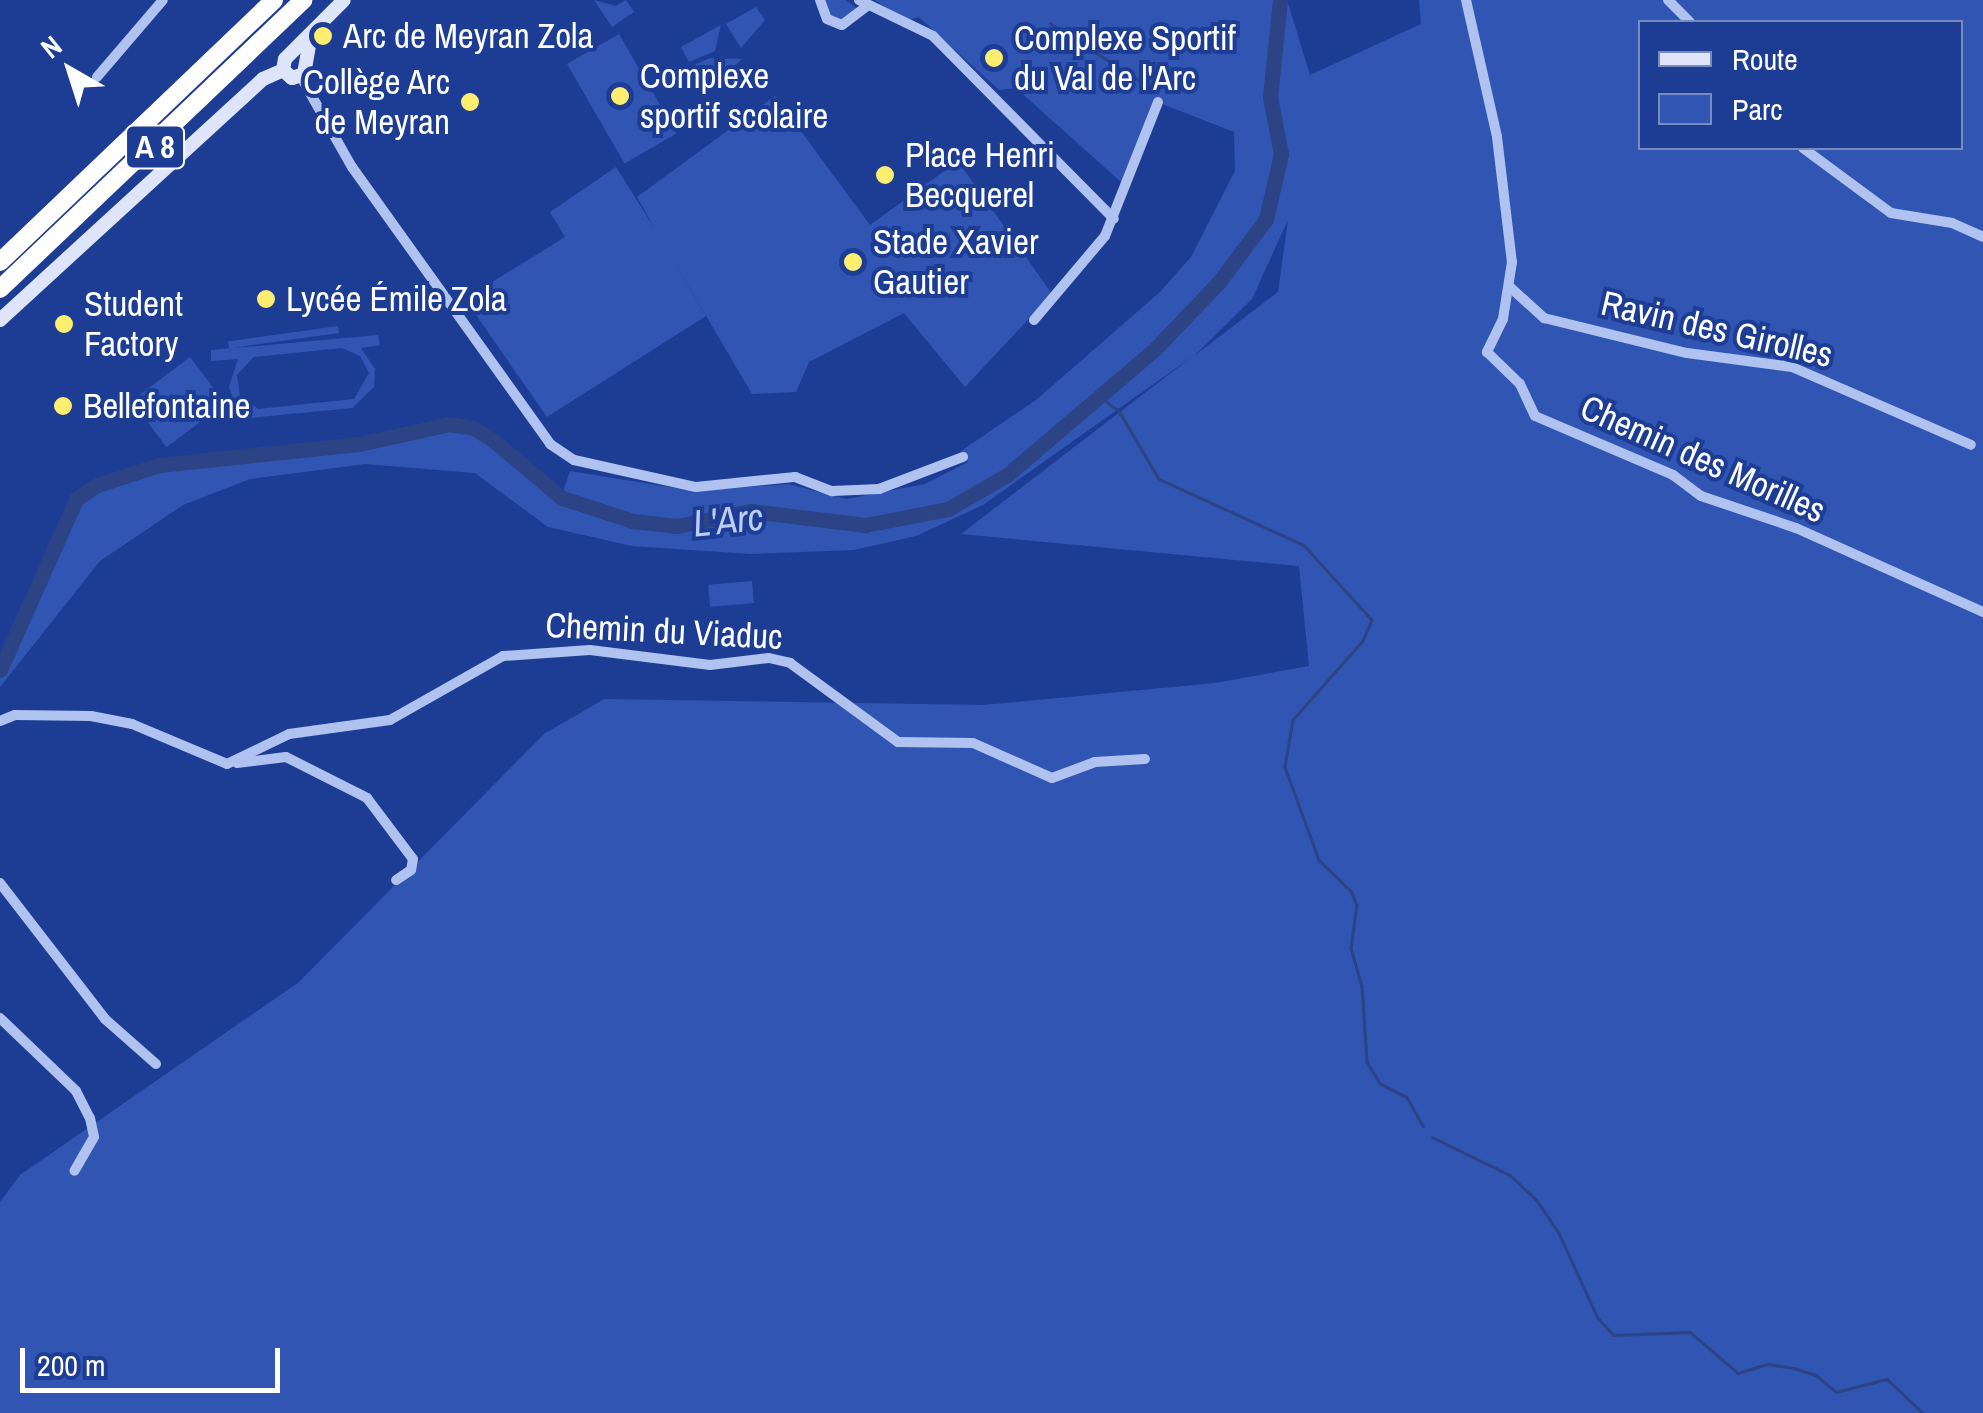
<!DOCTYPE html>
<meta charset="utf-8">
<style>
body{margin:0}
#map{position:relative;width:1983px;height:1413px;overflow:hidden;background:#1d3d95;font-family:"Archivo Narrow",sans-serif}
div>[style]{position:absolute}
.green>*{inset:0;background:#3155b3;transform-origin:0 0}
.stream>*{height:2.5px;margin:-1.25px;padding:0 1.25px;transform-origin:1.25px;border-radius:1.25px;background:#2c4385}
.river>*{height:15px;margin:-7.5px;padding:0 7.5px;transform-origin:7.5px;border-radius:7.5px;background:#2c4385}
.street>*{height:10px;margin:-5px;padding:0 5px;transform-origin:5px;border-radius:5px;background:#b0c2ef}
.secondary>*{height:14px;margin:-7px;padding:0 7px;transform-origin:7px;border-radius:7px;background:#dee5fb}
.highway>*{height:18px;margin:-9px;padding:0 9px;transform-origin:9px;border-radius:9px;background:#fff}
.dots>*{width:28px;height:28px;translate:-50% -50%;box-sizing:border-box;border:5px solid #1d3d95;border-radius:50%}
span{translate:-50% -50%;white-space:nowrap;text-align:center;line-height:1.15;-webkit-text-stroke:8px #1d3d95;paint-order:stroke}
.shield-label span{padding:2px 8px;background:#1d3d95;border:2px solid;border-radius:8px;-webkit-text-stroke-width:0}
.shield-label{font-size:32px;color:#fff;font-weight:700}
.poi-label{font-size:35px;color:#fff}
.left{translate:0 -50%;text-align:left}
.right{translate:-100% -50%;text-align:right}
.street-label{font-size:35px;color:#fff}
.water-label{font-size:38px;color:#bdcdf6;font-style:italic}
.legend{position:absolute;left:1638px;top:20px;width:325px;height:130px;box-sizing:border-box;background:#1d3d95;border:2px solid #778bbf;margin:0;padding:12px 18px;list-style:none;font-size:30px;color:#fff}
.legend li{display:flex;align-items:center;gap:20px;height:50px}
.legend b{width:50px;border:2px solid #778bbf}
.north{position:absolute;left:20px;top:20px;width:100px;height:100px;-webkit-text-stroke:8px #1d3d95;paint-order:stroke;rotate:321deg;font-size:28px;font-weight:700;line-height:40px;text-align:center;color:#fff}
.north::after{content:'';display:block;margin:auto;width:35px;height:45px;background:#fff;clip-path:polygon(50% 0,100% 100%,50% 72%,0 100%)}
.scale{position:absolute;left:20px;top:1348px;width:260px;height:45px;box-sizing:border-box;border:5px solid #fff;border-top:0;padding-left:12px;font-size:30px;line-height:35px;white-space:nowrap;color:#fff;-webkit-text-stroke:8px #1d3d95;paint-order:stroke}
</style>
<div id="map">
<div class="green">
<div style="clip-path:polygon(594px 0,616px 6px,626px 0,634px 12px,612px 27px)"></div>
<div style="clip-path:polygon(823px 0,845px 0,861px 11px,844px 21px,831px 16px)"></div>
<div style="clip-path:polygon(evenodd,875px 0,1287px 0,1310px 75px,1421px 24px,1419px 0,1983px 0,1983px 1413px,0 1413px,0 1202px,20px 1175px,299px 982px,544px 734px,604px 699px,984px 705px,1215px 683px,1309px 666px,1299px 566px,961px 534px,1193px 356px,983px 505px,916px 536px,854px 550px,751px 554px,632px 546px,548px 527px,475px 473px,365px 464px,250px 479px,183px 505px,100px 561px,0 687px,0 670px,76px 499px,97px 485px,159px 465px,367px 442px,449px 424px,474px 428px,494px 441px,561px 497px,570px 471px,694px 491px,788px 484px,847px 499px,925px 484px,968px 462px,961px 451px,1036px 400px,1160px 292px,1191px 257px,1235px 171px,1234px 132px,1157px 102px,1122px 183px,1016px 88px,999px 90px,919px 17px,905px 21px,875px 0,1640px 22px,1960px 22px,1960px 148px,1640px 148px,1640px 22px,875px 0,1288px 220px,1278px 292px,1194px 356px,1252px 299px,1288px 220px)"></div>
<div style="clip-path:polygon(756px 7px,765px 20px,741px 48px,726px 24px)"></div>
<div style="clip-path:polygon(721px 25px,715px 51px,689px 62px,681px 47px)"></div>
<div style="left:619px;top:34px;width:115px;height:60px;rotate:60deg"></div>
<div style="clip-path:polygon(710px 58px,742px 59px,707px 93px,692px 66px)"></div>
<div style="clip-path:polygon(775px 96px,870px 225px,958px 161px,1052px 294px,965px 387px,904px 313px,809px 362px,796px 392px,752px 394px,657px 232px,706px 316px,547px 417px,465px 299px,565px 237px,550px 212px,616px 167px,655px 229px,637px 197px)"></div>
<div style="left:338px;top:326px;width:7px;height:111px;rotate:82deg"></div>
<div style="clip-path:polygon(evenodd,378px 335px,380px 345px,361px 348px,375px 369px,374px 387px,352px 408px,250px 418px,236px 407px,229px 387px,238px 359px,211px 361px,211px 350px,378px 335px,342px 348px,360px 356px,369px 373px,354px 399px,258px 409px,240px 396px,237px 375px,254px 357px,342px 348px)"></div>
<div style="left:190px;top:357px;width:58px;height:73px;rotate:53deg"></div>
<div style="left:752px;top:581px;width:22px;height:44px;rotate:85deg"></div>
</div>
<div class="stream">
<div style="left:1050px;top:23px;width:113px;rotate:32.7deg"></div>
<div style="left:1100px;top:397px;width:24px;rotate:36deg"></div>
<div style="left:1119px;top:411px;width:79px;rotate:59.5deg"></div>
<div style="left:1159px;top:479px;width:159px;rotate:24.5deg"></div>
<div style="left:1304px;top:545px;width:101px;rotate:47.8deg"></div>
<div style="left:1372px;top:620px;width:23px;rotate:113deg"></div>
<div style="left:1363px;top:641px;width:106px;rotate:131.5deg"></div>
<div style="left:1293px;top:720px;width:48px;rotate:99.7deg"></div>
<div style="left:1285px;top:767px;width:99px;rotate:69.9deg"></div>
<div style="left:1319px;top:860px;width:45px;rotate:44.1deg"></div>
<div style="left:1351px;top:891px;width:15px;rotate:67deg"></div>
<div style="left:1357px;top:905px;width:43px;rotate:97.9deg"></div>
<div style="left:1351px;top:948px;width:40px;rotate:74deg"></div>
<div style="left:1362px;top:986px;width:76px;rotate:86.2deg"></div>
<div style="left:1367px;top:1062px;width:26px;rotate:58deg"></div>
<div style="left:1381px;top:1084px;width:29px;rotate:27deg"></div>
<div style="left:1407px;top:1097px;width:33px;rotate:61deg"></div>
<div style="left:1432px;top:1137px;width:87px;rotate:26deg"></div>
<div style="left:1510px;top:1175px;width:35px;rotate:43deg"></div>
<div style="left:1536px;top:1199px;width:41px;rotate:55.9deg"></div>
<div style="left:1559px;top:1233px;width:94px;rotate:65.4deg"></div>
<div style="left:1598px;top:1318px;width:23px;rotate:47deg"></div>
<div style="left:1614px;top:1335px;width:76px;rotate:-2.3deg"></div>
<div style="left:1690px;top:1332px;width:63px;rotate:40.5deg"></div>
<div style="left:1738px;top:1373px;width:31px;rotate:-17deg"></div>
<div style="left:1768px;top:1364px;width:26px;rotate:9deg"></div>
<div style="left:1794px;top:1368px;width:23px;rotate:18deg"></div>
<div style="left:1816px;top:1375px;width:26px;rotate:40deg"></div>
<div style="left:1836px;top:1392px;width:53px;rotate:-14.3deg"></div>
<div style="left:1887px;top:1379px;width:50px;rotate:43.4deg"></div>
</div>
<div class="river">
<div style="left:0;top:670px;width:187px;rotate:-66deg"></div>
<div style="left:76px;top:499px;width:25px;rotate:-34deg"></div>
<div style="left:97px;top:485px;width:65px;rotate:-17.9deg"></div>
<div style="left:159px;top:465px;width:201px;rotate:-6deg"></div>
<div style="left:359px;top:444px;width:92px;rotate:-12.5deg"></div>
<div style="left:449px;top:424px;width:25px;rotate:9deg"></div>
<div style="left:474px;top:428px;width:24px;rotate:33deg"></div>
<div style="left:494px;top:441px;width:89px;rotate:40deg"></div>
<div style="left:562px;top:498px;width:75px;rotate:17.9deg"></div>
<div style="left:633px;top:521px;width:44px;rotate:6.5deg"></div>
<div style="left:677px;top:526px;width:76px;rotate:-11.5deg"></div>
<div style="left:751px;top:511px;width:115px;rotate:7deg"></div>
<div style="left:865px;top:525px;width:85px;rotate:-10.9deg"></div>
<div style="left:948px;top:509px;width:68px;rotate:-30deg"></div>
<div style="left:1007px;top:475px;width:193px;rotate:-40.4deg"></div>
<div style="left:1154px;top:350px;width:94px;rotate:-46.3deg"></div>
<div style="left:1219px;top:282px;width:79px;rotate:-53.3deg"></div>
<div style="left:1266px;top:219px;width:67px;rotate:-77deg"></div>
<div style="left:1281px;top:154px;width:58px;rotate:-100.9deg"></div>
<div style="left:1270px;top:97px;width:98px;rotate:-84.1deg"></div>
</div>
<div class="street">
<div style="left:820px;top:0;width:20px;rotate:70deg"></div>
<div style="left:827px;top:19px;width:16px;rotate:22deg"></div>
<div style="left:842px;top:25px;width:31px;rotate:-37deg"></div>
<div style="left:859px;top:0;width:82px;rotate:25.9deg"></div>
<div style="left:933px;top:36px;width:257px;rotate:45.3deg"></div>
<div style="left:1466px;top:0;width:140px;rotate:77.2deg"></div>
<div style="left:1497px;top:137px;width:126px;rotate:83.2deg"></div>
<div style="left:1512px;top:262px;width:58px;rotate:99deg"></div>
<div style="left:1503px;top:319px;width:37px;rotate:116deg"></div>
<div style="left:1487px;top:352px;width:46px;rotate:44.1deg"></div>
<div style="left:1520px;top:384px;width:35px;rotate:65deg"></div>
<div style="left:1535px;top:416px;width:150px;rotate:23.1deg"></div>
<div style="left:1673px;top:475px;width:35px;rotate:37deg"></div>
<div style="left:1701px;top:496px;width:100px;rotate:18.6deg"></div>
<div style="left:1796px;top:528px;width:205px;rotate:24.2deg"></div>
<div style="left:1668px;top:0;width:31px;rotate:45deg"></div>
<div style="left:97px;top:77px;width:101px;rotate:-49.4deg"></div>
<div style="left:301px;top:77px;width:103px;rotate:60.5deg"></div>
<div style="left:352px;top:167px;width:340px;rotate:54.4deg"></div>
<div style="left:550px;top:444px;width:29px;rotate:34deg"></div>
<div style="left:574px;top:460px;width:125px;rotate:12.5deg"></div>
<div style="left:696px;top:487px;width:100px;rotate:-5.8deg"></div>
<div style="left:795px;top:477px;width:40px;rotate:21deg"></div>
<div style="left:832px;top:491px;width:47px;rotate:-2.4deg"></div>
<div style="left:879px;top:489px;width:90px;rotate:-20.9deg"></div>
<div style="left:1803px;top:148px;width:109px;rotate:36.5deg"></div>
<div style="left:1891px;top:213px;width:62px;rotate:9.3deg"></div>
<div style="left:1952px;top:223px;width:34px;rotate:24deg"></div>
<div style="left:1511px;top:288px;width:45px;rotate:42.3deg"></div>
<div style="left:1544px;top:318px;width:147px;rotate:13.8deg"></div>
<div style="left:1687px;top:353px;width:106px;rotate:7.6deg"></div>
<div style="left:1792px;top:367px;width:195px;rotate:23.5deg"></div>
<div style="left:1034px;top:320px;width:110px;rotate:-49.8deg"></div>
<div style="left:1105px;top:236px;width:144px;rotate:-68.4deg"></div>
<div style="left:0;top:721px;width:16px;rotate:-22deg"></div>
<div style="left:15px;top:715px;width:76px;rotate:0.8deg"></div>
<div style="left:91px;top:716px;width:42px;rotate:11deg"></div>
<div style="left:132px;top:724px;width:103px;rotate:22.8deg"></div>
<div style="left:227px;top:764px;width:69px;rotate:-25.8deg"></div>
<div style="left:289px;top:734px;width:102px;rotate:-7.9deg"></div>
<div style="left:390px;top:720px;width:130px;rotate:-29.5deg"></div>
<div style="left:503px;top:656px;width:87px;rotate:-3.9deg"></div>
<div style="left:590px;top:650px;width:121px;rotate:7.1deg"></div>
<div style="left:710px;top:665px;width:59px;rotate:-6.8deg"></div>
<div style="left:769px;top:658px;width:22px;rotate:13deg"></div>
<div style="left:790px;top:663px;width:134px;rotate:36.2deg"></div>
<div style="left:898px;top:742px;width:75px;rotate:0.8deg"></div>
<div style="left:973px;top:743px;width:86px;rotate:23.9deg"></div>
<div style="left:1052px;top:778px;width:46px;rotate:-20.4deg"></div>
<div style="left:1095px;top:762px;width:50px;rotate:-3.4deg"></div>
<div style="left:237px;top:763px;width:49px;rotate:-7deg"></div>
<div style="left:286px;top:757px;width:91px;rotate:26.8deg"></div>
<div style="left:367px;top:798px;width:76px;rotate:53deg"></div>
<div style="left:413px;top:859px;width:11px;rotate:100deg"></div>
<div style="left:411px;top:870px;width:18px;rotate:146deg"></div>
<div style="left:0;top:883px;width:172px;rotate:52.3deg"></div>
<div style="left:105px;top:1019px;width:68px;rotate:41.4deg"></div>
<div style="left:0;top:1018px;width:105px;rotate:43.8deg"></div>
<div style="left:76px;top:1091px;width:30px;rotate:63deg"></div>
<div style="left:90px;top:1118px;width:19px;rotate:78deg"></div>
<div style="left:94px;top:1137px;width:39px;rotate:120deg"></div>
</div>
<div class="secondary">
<div style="left:283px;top:70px;width:11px;rotate:-80deg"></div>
<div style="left:285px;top:59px;width:83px;rotate:-45deg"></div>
<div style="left:283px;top:70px;width:12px;rotate:42deg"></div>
<div style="left:292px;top:78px;width:13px;rotate:-18deg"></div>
<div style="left:304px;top:74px;width:36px;rotate:-80deg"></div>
<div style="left:0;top:320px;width:357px;rotate:-42.5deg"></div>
<div style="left:263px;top:79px;width:22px;rotate:-24deg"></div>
</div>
<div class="highway">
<div style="left:0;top:262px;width:379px;rotate:-43.7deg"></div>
<div style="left:0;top:289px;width:419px;rotate:-43.6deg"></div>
</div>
<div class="dots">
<div style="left:323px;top:36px;background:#feee6f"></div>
<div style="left:994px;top:58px;background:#feee6f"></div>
<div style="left:620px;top:96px;background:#feee6f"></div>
<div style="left:470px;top:102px;background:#feee6f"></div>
<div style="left:885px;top:175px;background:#feee6f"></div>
<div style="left:853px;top:262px;background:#feee6f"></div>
<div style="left:266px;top:299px;background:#feee6f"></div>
<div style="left:64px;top:324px;background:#feee6f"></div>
<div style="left:63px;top:406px;background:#feee6f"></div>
</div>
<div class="shield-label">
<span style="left:155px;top:147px">A 8</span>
</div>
<div class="poi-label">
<span class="left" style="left:343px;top:36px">Arc de Meyran Zola</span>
<span class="left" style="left:1014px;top:58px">Complexe Sportif<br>du Val de l'Arc</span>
<span class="left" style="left:640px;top:96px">Complexe<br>sportif scolaire</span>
<span class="right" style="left:450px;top:102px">Collège Arc<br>de Meyran</span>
<span class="left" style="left:905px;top:175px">Place Henri<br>Becquerel</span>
<span class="left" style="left:873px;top:262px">Stade Xavier<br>Gautier</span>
<span class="left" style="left:286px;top:299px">Lycée Émile Zola</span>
<span class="left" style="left:84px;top:324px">Student<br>Factory</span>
<span class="left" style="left:83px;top:406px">Bellefontaine</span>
</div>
<div class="street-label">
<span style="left:1717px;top:329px;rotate:13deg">Ravin des Girolles</span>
<span style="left:1703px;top:459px;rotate:24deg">Chemin des Morilles</span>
<span style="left:664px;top:631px;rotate:3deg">Chemin du Viaduc</span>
</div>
<div class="water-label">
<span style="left:728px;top:520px;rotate:-6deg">L'Arc</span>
</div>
<ul class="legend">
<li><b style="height:12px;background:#dee5fb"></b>Route</li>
<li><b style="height:28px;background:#3155b3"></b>Parc</li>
</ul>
<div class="north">N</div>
<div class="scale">200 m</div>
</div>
